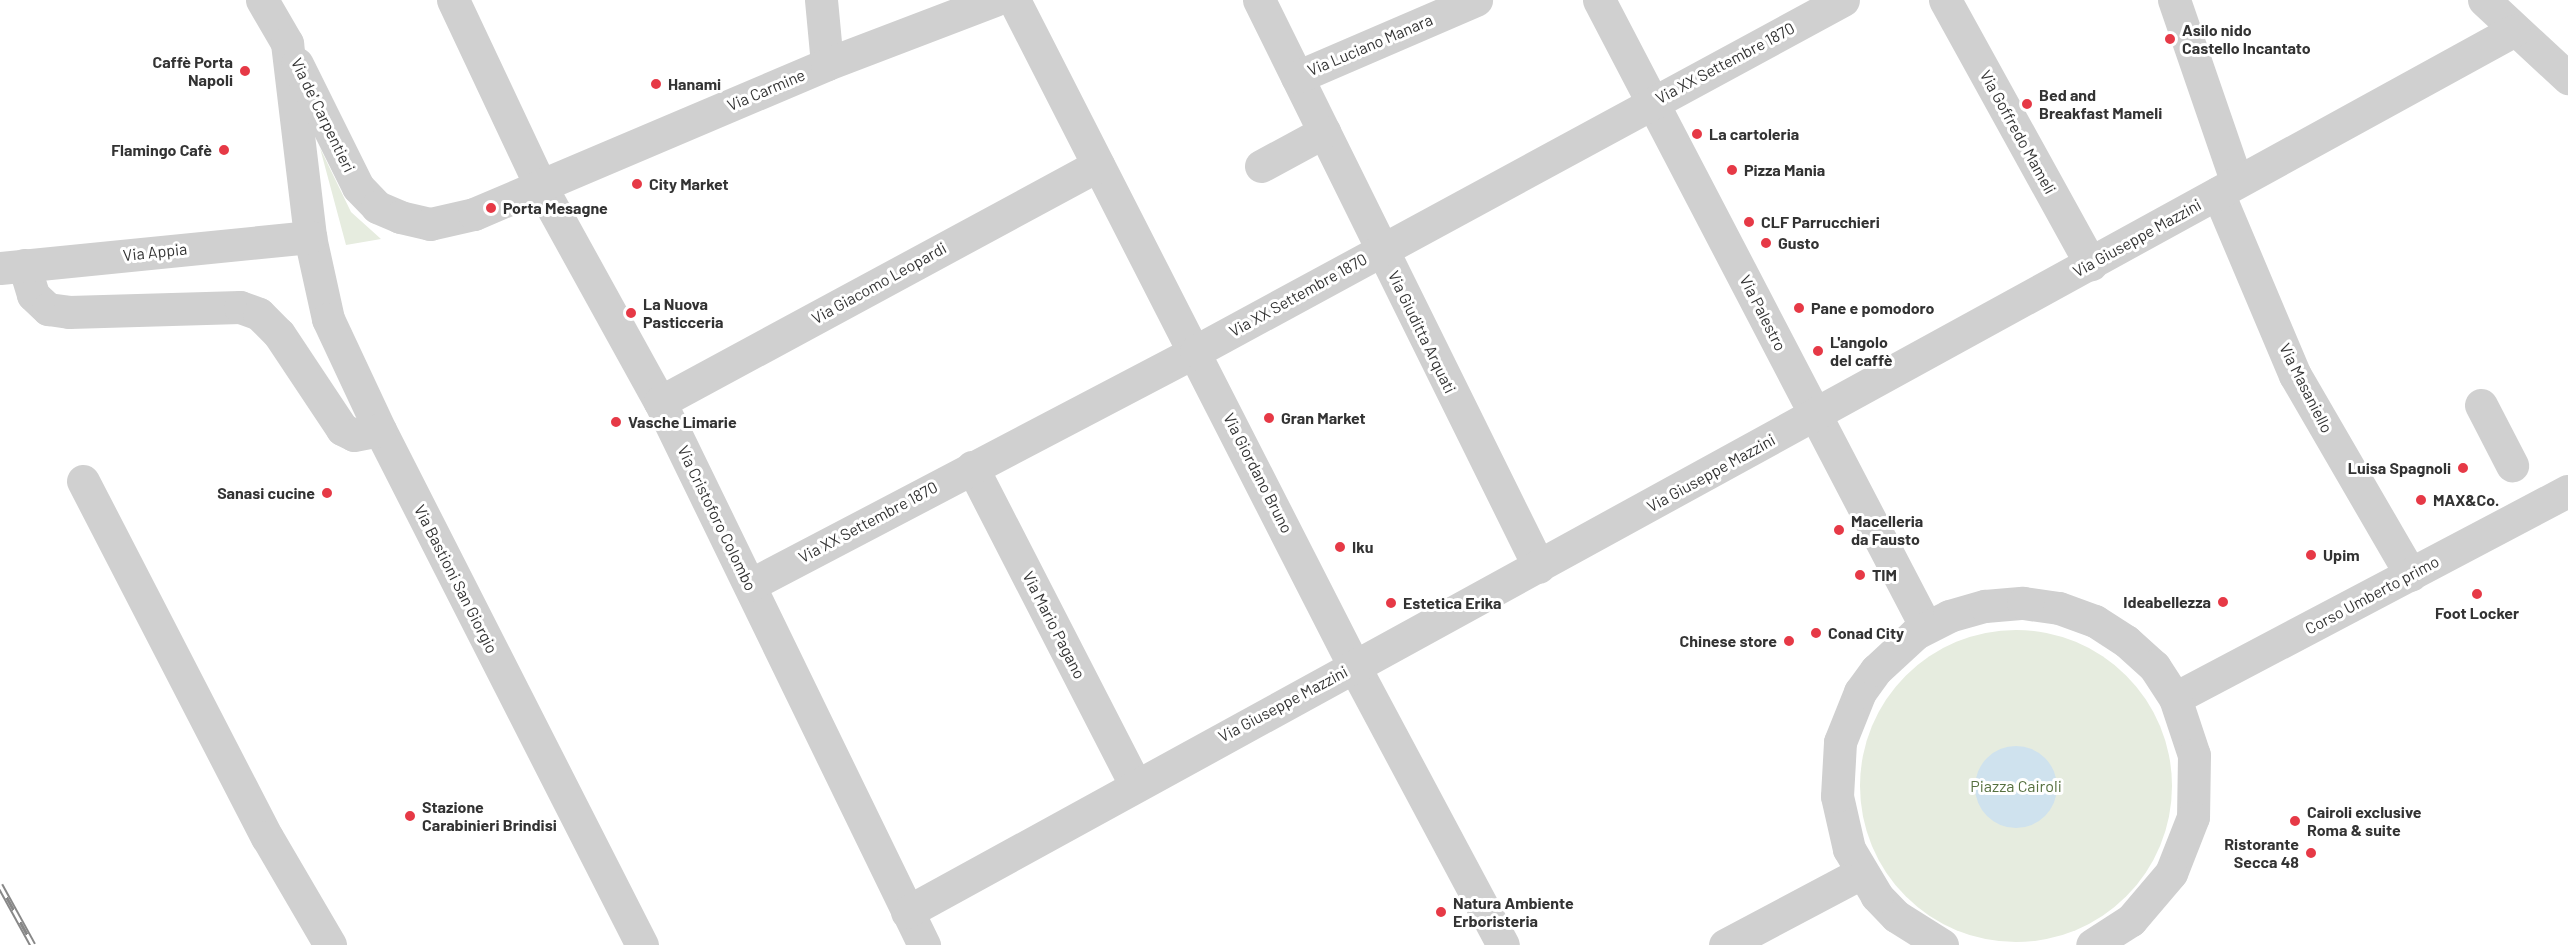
<!DOCTYPE html>
<meta charset="utf-8">
<style>
body{margin:0}
#map{position:relative;width:2568px;height:945px;overflow:hidden;background:#fff;font-family:Barlow,sans-serif}
div>[style]{position:absolute}
.green>*{inset:0;background:#e6ecdf}
.round{border-radius:50%}
.water>*{inset:0;background:#cfe2ee}
.minor>*{height:33px;margin:-16.5px;padding:0 16.5px;transform-origin:16.5px;border-radius:16.5px;background:#d0d0d0}
.rail>*{height:7px;margin-top:-3.5px;transform-origin:0;background:repeating-linear-gradient(90deg,#fff 0 14px,#888 0 28px);box-sizing:border-box;border-block:2px solid #888}
.dots>*{width:16px;height:16px;translate:-50% -50%;box-sizing:border-box;border:3px solid #fff;border-radius:50%}
span{translate:-50% -50%;white-space:nowrap;text-align:center;line-height:1.15;-webkit-text-stroke:6px #fff;paint-order:stroke}
.poi-label{font-size:16px;color:#333;font-weight:700}
.left{translate:0 -50%;text-align:left}
.right{translate:-100% -50%;text-align:right}
.street-label{font-size:16px;color:#333}
.park-label{font-size:16px;color:#56703f}
</style>
<div id="map">
<div class="green">
<div style="clip-path:polygon(320px 148px,351px 212px,381px 239px,346px 245px)"></div>
<div class="round" style="left:1860px;top:630px;width:312px;height:312px"></div>
</div>
<div class="water">
<div class="round" style="left:1975px;top:746px;width:82px;height:82px"></div>
</div>
<div class="minor">
<div style="left:262px;top:0;width:50px;rotate:59.8deg"></div>
<div style="left:287px;top:43px;width:195px;rotate:83.2deg"></div>
<div style="left:310px;top:237px;width:84px;rotate:77.6deg"></div>
<div style="left:328px;top:319px;width:123px;rotate:64.9deg"></div>
<div style="left:380px;top:430px;width:578px;rotate:63.04deg"></div>
<div style="left:453px;top:0;width:204px;rotate:64.8deg"></div>
<div style="left:540px;top:185px;width:248px;rotate:61.1deg"></div>
<div style="left:660px;top:402px;width:604px;rotate:64.07deg"></div>
<div style="left:821px;top:0;width:64px;rotate:84.6deg"></div>
<div style="left:1014px;top:0;width:748px;rotate:62.96deg"></div>
<div style="left:1354px;top:666px;width:316px;rotate:61.9deg"></div>
<div style="left:1259px;top:0;width:632px;rotate:63.72deg"></div>
<div style="left:1599px;top:0;width:707px;rotate:62.46deg"></div>
<div style="left:1945px;top:0;width:302px;rotate:61.1deg"></div>
<div style="left:2174px;top:0;width:190px;rotate:71deg"></div>
<div style="left:2484px;top:0;width:115px;rotate:42.9deg"></div>
<div style="left:297px;top:64px;width:137px;rotate:63.6deg"></div>
<div style="left:358px;top:187px;width:28px;rotate:46deg"></div>
<div style="left:377px;top:207px;width:25px;rotate:23deg"></div>
<div style="left:400px;top:217px;width:31px;rotate:13deg"></div>
<div style="left:430px;top:224px;width:45px;rotate:-12.8deg"></div>
<div style="left:474px;top:214px;width:384px;rotate:-23deg"></div>
<div style="left:827px;top:64px;width:180px;rotate:-20.9deg"></div>
<div style="left:1297px;top:77px;width:195px;rotate:-23.3deg"></div>
<div style="left:1261px;top:166px;width:72px;rotate:-28.4deg"></div>
<div style="left:2218px;top:193px;width:198px;rotate:67.1deg"></div>
<div style="left:2295px;top:375px;width:231px;rotate:59.9deg"></div>
<div style="left:24px;top:265px;width:31px;rotate:73deg"></div>
<div style="left:33px;top:295px;width:21px;rotate:43deg"></div>
<div style="left:48px;top:309px;width:21px;rotate:8deg"></div>
<div style="left:69px;top:312px;width:171px;rotate:-1.7deg"></div>
<div style="left:240px;top:307px;width:20px;rotate:20deg"></div>
<div style="left:259px;top:314px;width:28px;rotate:45deg"></div>
<div style="left:279px;top:334px;width:114px;rotate:56.4deg"></div>
<div style="left:342px;top:429px;width:13px;rotate:27deg"></div>
<div style="left:354px;top:435px;width:26px;rotate:-11deg"></div>
<div style="left:0;top:268px;width:312px;rotate:-5.7deg"></div>
<div style="left:660px;top:402px;width:498px;rotate:-28.4deg"></div>
<div style="left:2481px;top:405px;width:68px;rotate:62.7deg"></div>
<div style="left:972px;top:467px;width:356px;rotate:62.8deg"></div>
<div style="left:83px;top:481px;width:401px;rotate:62.7deg"></div>
<div style="left:267px;top:837px;width:125px;rotate:59.7deg"></div>
<div style="left:750px;top:585px;width:504px;rotate:-27.68deg"></div>
<div style="left:1196px;top:351px;width:736px;rotate:-28.48deg"></div>
<div style="left:2175px;top:698px;width:444px;rotate:-27.8deg"></div>
<div style="left:907px;top:912px;width:1832px;rotate:-28.75deg"></div>
<div style="left:1725px;top:945px;width:154px;rotate:-27.9deg"></div>
<div style="left:1942px;top:945px;width:54px;rotate:-147.8deg"></div>
<div style="left:1896px;top:916px;width:28px;rotate:-134deg"></div>
<div style="left:1877px;top:896px;width:55px;rotate:-120.8deg"></div>
<div style="left:1849px;top:849px;width:54px;rotate:-102.8deg"></div>
<div style="left:1837px;top:796px;width:54px;rotate:-86.8deg"></div>
<div style="left:1840px;top:742px;width:54px;rotate:-68.2deg"></div>
<div style="left:1860px;top:692px;width:27px;rotate:-54deg"></div>
<div style="left:1876px;top:670px;width:54px;rotate:-42.8deg"></div>
<div style="left:1916px;top:633px;width:37px;rotate:-27deg"></div>
<div style="left:1949px;top:616px;width:37px;rotate:-16deg"></div>
<div style="left:1985px;top:606px;width:38px;rotate:-5deg"></div>
<div style="left:2023px;top:603px;width:36px;rotate:8deg"></div>
<div style="left:2059px;top:608px;width:38px;rotate:20deg"></div>
<div style="left:2095px;top:621px;width:37px;rotate:33deg"></div>
<div style="left:2126px;top:641px;width:38px;rotate:42deg"></div>
<div style="left:2154px;top:666px;width:38px;rotate:57deg"></div>
<div style="left:2175px;top:698px;width:60px;rotate:71.6deg"></div>
<div style="left:2194px;top:755px;width:62px;rotate:90.9deg"></div>
<div style="left:2193px;top:817px;width:60px;rotate:111.4deg"></div>
<div style="left:2171px;top:873px;width:62px;rotate:130.4deg"></div>
<div style="left:2131px;top:920px;width:46px;rotate:147.3deg"></div>
</div>
<div class="rail">
<div style="left:0;top:885px;width:68px;rotate:61.2deg"></div>
</div>
<div class="dots">
<div style="left:2170px;top:39px;background:#e63946"></div>
<div style="left:245px;top:71px;background:#e63946"></div>
<div style="left:656px;top:84px;background:#e63946"></div>
<div style="left:2027px;top:104px;background:#e63946"></div>
<div style="left:1697px;top:134px;background:#e63946"></div>
<div style="left:224px;top:150px;background:#e63946"></div>
<div style="left:1732px;top:170px;background:#e63946"></div>
<div style="left:637px;top:184px;background:#e63946"></div>
<div style="left:491px;top:208px;background:#e63946"></div>
<div style="left:1749px;top:222px;background:#e63946"></div>
<div style="left:1766px;top:243px;background:#e63946"></div>
<div style="left:1799px;top:308px;background:#e63946"></div>
<div style="left:631px;top:313px;background:#e63946"></div>
<div style="left:1818px;top:351px;background:#e63946"></div>
<div style="left:1269px;top:418px;background:#e63946"></div>
<div style="left:616px;top:422px;background:#e63946"></div>
<div style="left:2463px;top:468px;background:#e63946"></div>
<div style="left:327px;top:493px;background:#e63946"></div>
<div style="left:2421px;top:500px;background:#e63946"></div>
<div style="left:1839px;top:530px;background:#e63946"></div>
<div style="left:1340px;top:547px;background:#e63946"></div>
<div style="left:2311px;top:555px;background:#e63946"></div>
<div style="left:1860px;top:575px;background:#e63946"></div>
<div style="left:2477px;top:594px;background:#e63946"></div>
<div style="left:2223px;top:602px;background:#e63946"></div>
<div style="left:1391px;top:603px;background:#e63946"></div>
<div style="left:1816px;top:633px;background:#e63946"></div>
<div style="left:1789px;top:641px;background:#e63946"></div>
<div style="left:410px;top:816px;background:#e63946"></div>
<div style="left:2295px;top:821px;background:#e63946"></div>
<div style="left:2311px;top:853px;background:#e63946"></div>
<div style="left:1441px;top:912px;background:#e63946"></div>
</div>
<div class="poi-label">
<span class="left" style="left:2182px;top:39px">Asilo nido<br>Castello Incantato</span>
<span class="right" style="left:233px;top:71px">Caffè Porta<br>Napoli</span>
<span class="left" style="left:668px;top:84px">Hanami</span>
<span class="left" style="left:2039px;top:104px">Bed and<br>Breakfast Mameli</span>
<span class="left" style="left:1709px;top:134px">La cartoleria</span>
<span class="right" style="left:212px;top:150px">Flamingo Cafè</span>
<span class="left" style="left:1744px;top:170px">Pizza Mania</span>
<span class="left" style="left:649px;top:184px">City Market</span>
<span class="left" style="left:503px;top:208px">Porta Mesagne</span>
<span class="left" style="left:1761px;top:222px">CLF Parrucchieri</span>
<span class="left" style="left:1778px;top:243px">Gusto</span>
<span class="left" style="left:643px;top:313px">La Nuova<br>Pasticceria</span>
<span class="left" style="left:1811px;top:308px">Pane e pomodoro</span>
<span class="left" style="left:1830px;top:351px">L'angolo<br>del caffè</span>
<span class="left" style="left:1281px;top:418px">Gran Market</span>
<span class="left" style="left:628px;top:422px">Vasche Limarie</span>
<span class="right" style="left:2451px;top:468px">Luisa Spagnoli</span>
<span class="right" style="left:315px;top:493px">Sanasi cucine</span>
<span class="left" style="left:2433px;top:500px">MAX&amp;Co.</span>
<span class="left" style="left:1851px;top:530px">Macelleria<br>da Fausto</span>
<span class="left" style="left:1352px;top:547px">Iku</span>
<span class="left" style="left:2323px;top:555px">Upim</span>
<span class="left" style="left:1872px;top:575px">TIM</span>
<span class="right" style="left:2211px;top:602px">Ideabellezza</span>
<span class="left" style="left:1403px;top:603px">Estetica Erika</span>
<span style="left:2477px;top:613px">Foot Locker</span>
<span class="left" style="left:1828px;top:633px">Conad City</span>
<span class="right" style="left:1777px;top:641px">Chinese store</span>
<span class="left" style="left:422px;top:816px">Stazione<br>Carabinieri Brindisi</span>
<span class="left" style="left:2307px;top:821px">Cairoli exclusive<br>Roma &amp; suite</span>
<span class="right" style="left:2299px;top:853px">Ristorante<br>Secca 48</span>
<span class="left" style="left:1453px;top:912px">Natura Ambiente<br>Erboristeria</span>
</div>
<div class="street-label">
<span style="left:1370px;top:45px;rotate:-23deg">Via Luciano Manara</span>
<span style="left:1725px;top:63px;rotate:-28deg">Via XX Settembre 1870</span>
<span style="left:766px;top:90px;rotate:-23deg">Via Carmine</span>
<span style="left:323px;top:115px;rotate:64deg">Via de' Carpentieri</span>
<span style="left:2018px;top:132px;rotate:61deg">Via Goffredo Mameli</span>
<span style="left:2137px;top:238px;rotate:-29deg">Via Giuseppe Mazzini</span>
<span style="left:155px;top:252px;rotate:-6deg">Via Appia</span>
<span style="left:879px;top:283px;rotate:-29deg">Via Giacomo Leopardi</span>
<span style="left:1298px;top:295px;rotate:-29deg">Via XX Settembre 1870</span>
<span style="left:1763px;top:313px;rotate:63deg">Via Palestro</span>
<span style="left:1422px;top:332px;rotate:64deg">Via Giuditta Arquati</span>
<span style="left:2306px;top:388px;rotate:63deg">Via Masaniello</span>
<span style="left:1258px;top:473px;rotate:63deg">Via Giordano Bruno</span>
<span style="left:1711px;top:473px;rotate:-29deg">Via Giuseppe Mazzini</span>
<span style="left:717px;top:518px;rotate:64deg">Via Cristoforo Colombo</span>
<span style="left:868px;top:522px;rotate:-28deg">Via XX Settembre 1870</span>
<span style="left:456px;top:579px;rotate:63deg">Via Bastioni San Giorgio</span>
<span style="left:2372px;top:595px;rotate:-28deg">Corso Umberto primo</span>
<span style="left:1054px;top:625px;rotate:63deg">Via Mario Pagano</span>
<span style="left:1283px;top:704px;rotate:-28deg">Via Giuseppe Mazzini</span>
</div>
<div class="park-label">
<span style="left:2016px;top:786px">Piazza Cairoli</span>
</div>
</div>
